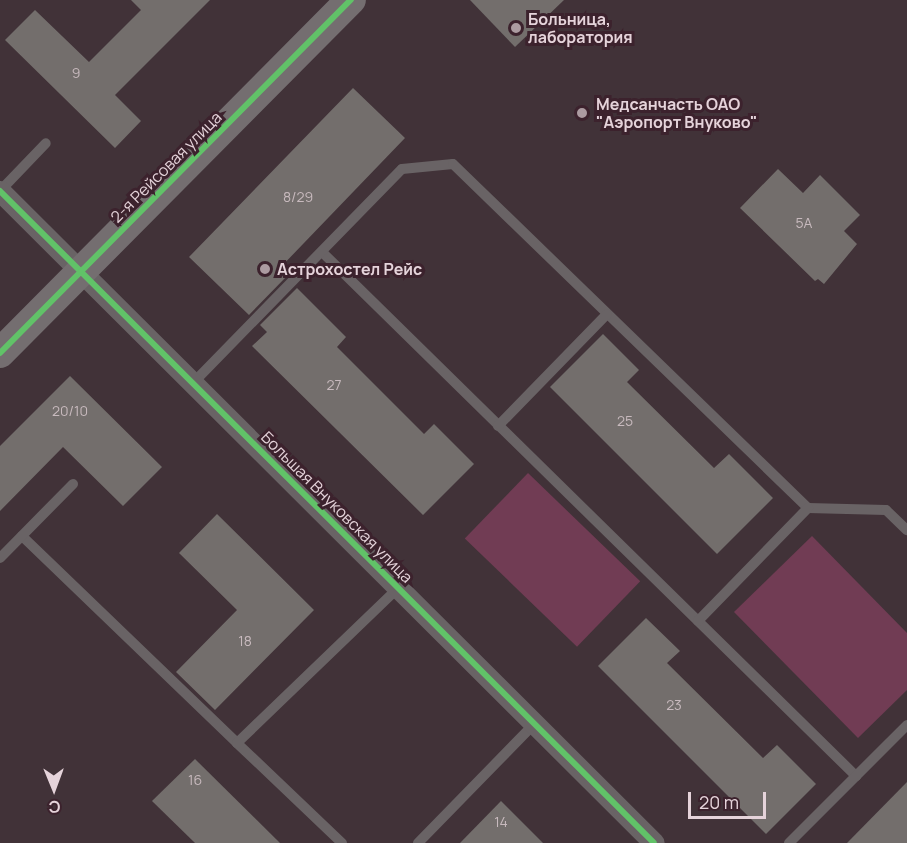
<!DOCTYPE html>
<meta charset="utf-8">
<style>
body{margin:0}
#map{position:relative;width:907px;height:843px;overflow:hidden;background:#413238;font-family:Manrope,sans-serif}
div>[style]{position:absolute}
.green>*{inset:0;background:#713c54;transform-origin:0 0}
.building>*{inset:0;background:#736e6c}
.lane>*{height:10px;margin:-5px;padding:0 5px;transform-origin:5px;border-radius:5px;background:#696365}
.street>*{height:21px;margin:-10.5px;padding:0 10.5px;transform-origin:10.5px;border-radius:10.5px;background:#696365}
.secondary>*{height:30px;margin:-15px;padding:0 15px;transform-origin:15px;border-radius:15px;background:#746e70}
.cycleway>*{height:6px;margin:-3px;padding:0 3px;transform-origin:3px;border-radius:3px;background:#61c268}
.dots>*{width:16px;height:16px;translate:-50% -50%;box-sizing:border-box;border:3px solid #3c222d;border-radius:50%}
span{translate:-50% -50%;white-space:nowrap;text-align:center;line-height:1.15;-webkit-text-stroke:6px #3c222d;paint-order:stroke}
.number-label{font-size:14px;color:#c8babe}
.number-label span{-webkit-text-stroke-width:0}
.poi-label{font-size:16px;color:#e5d3da;font-weight:700}
.left{translate:0 -50%;text-align:left}
.street-label{font-size:16px;color:#e5d3da}
.north{position:absolute;left:24px;top:759px;width:60px;height:60px;-webkit-text-stroke:4px #3c222d;paint-order:stroke;rotate:179deg;font-size:16px;font-weight:700;line-height:24px;text-align:center;color:#e5d3da}
.north::after{content:'';display:block;margin:auto;width:21px;height:27px;background:#e5d3da;clip-path:polygon(50% 0,100% 100%,50% 72%,0 100%)}
.scale{position:absolute;left:688px;top:792px;width:78px;height:27px;box-sizing:border-box;border:3px solid #e5d3da;border-top:0;padding-left:8px;font-size:18px;line-height:21px;white-space:nowrap;color:#e5d3da;-webkit-text-stroke:4px #3c222d;paint-order:stroke}
</style>
<div id="map">
<div class="green">
<div style="left:528px;top:473px;width:156px;height:91px;rotate:44deg"></div>
<div style="clip-path:polygon(812px 536px,907px 633px,907px 690px,858px 738px,734px 612px)"></div>
</div>
<div class="building">
<div style="clip-path:polygon(131px 0,210px 0,115px 95px,141px 121px,115px 148px,5px 40px,35px 10px,89px 62px,141px 10px)"></div>
<div style="clip-path:polygon(470px 0,564px 0,515px 47px)"></div>
<div style="clip-path:polygon(353px 88px,405px 138px,278px 270px,286px 277px,249px 315px,189px 257px)"></div>
<div style="clip-path:polygon(778px 169px,803px 193px,820px 175px,860px 215px,844px 231px,857px 244px,824px 284px,818px 279px,815px 281px,740px 208px)"></div>
<div style="clip-path:polygon(297px 288px,346px 337px,337px 347px,424px 434px,434px 424px,474px 464px,423px 515px,252px 346px,267px 332px,260px 325px)"></div>
<div style="clip-path:polygon(603px 334px,639px 370px,627px 382px,714px 468px,729px 454px,773px 498px,717px 554px,550px 387px)"></div>
<div style="clip-path:polygon(70px 376px,162px 467px,123px 506px,63px 447px,0 511px,0 446px)"></div>
<div style="clip-path:polygon(217px 514px,314px 610px,215px 710px,176px 672px,237px 610px,179px 553px)"></div>
<div style="clip-path:polygon(646px 618px,680px 651px,667px 663px,763px 758px,777px 745px,816px 784px,766px 834px,598px 666px)"></div>
<div style="clip-path:polygon(195px 759px,280px 843px,195px 843px,152px 801px)"></div>
<div style="clip-path:polygon(907px 782px,907px 843px,847px 843px)"></div>
<div style="clip-path:polygon(501px 801px,543px 843px,460px 843px)"></div>
</div>
<div class="lane">
<div style="left:0;top:191px;width:66px;rotate:-46.2deg"></div>
<div style="left:323px;top:253px;width:747px;rotate:44.46deg"></div>
<div style="left:193px;top:383px;width:299px;rotate:-45.7deg"></div>
<div style="left:402px;top:169px;width:51px;rotate:-5.6deg"></div>
<div style="left:453px;top:164px;width:494px;rotate:44.1deg"></div>
<div style="left:808px;top:508px;width:78px;rotate:1.5deg"></div>
<div style="left:886px;top:510px;width:29px;rotate:44deg"></div>
<div style="left:498px;top:426px;width:156px;rotate:-45.8deg"></div>
<div style="left:22px;top:536px;width:298px;rotate:43.9deg"></div>
<div style="left:0;top:558px;width:104px;rotate:-45.4deg"></div>
<div style="left:698px;top:621px;width:158px;rotate:-45.8deg"></div>
<div style="left:342px;top:843px;width:145px;rotate:-136.4deg"></div>
<div style="left:237px;top:743px;width:225px;rotate:-43.9deg"></div>
<div style="left:418px;top:843px;width:168px;rotate:-45.7deg"></div>
<div style="left:789px;top:843px;width:167px;rotate:-45deg"></div>
</div>
<div class="street">
<div style="left:0;top:191px;width:923px;rotate:44.91deg"></div>
</div>
<div class="secondary">
<div style="left:0;top:353px;width:498px;rotate:-45.2deg"></div>
</div>
<div class="cycleway">
<div style="left:0;top:191px;width:923px;rotate:44.91deg"></div>
<div style="left:0;top:353px;width:498px;rotate:-45.2deg"></div>
</div>
<div class="dots">
<div style="left:516px;top:28px;background:#ac9ba1"></div>
<div style="left:582px;top:113px;background:#ac9ba1"></div>
<div style="left:265px;top:269px;background:#ac9ba1"></div>
</div>
<div class="number-label">
<span style="left:76px;top:73px">9</span>
<span style="left:298px;top:197px">8/29</span>
<span style="left:804px;top:223px">5А</span>
<span style="left:334px;top:385px">27</span>
<span style="left:70px;top:411px">20/10</span>
<span style="left:625px;top:421px">25</span>
<span style="left:245px;top:641px">18</span>
<span style="left:674px;top:705px">23</span>
<span style="left:195px;top:780px">16</span>
<span style="left:501px;top:822px">14</span>
</div>
<div class="poi-label">
<span class="left" style="left:528px;top:28px">Больница,<br>лаборатория</span>
<span class="left" style="left:596px;top:113px">Медсанчасть ОАО<br>"Аэропорт Внуково"</span>
<span class="left" style="left:277px;top:269px">Астрохостел Рейс</span>
</div>
<div class="street-label">
<span style="left:166px;top:167px;rotate:-45deg">2-я Рейсовая улица</span>
<span style="left:337px;top:507px;rotate:45deg">Большая Внуковская улица</span>
</div>
<div class="north">С</div>
<div class="scale">20 m</div>
</div>
